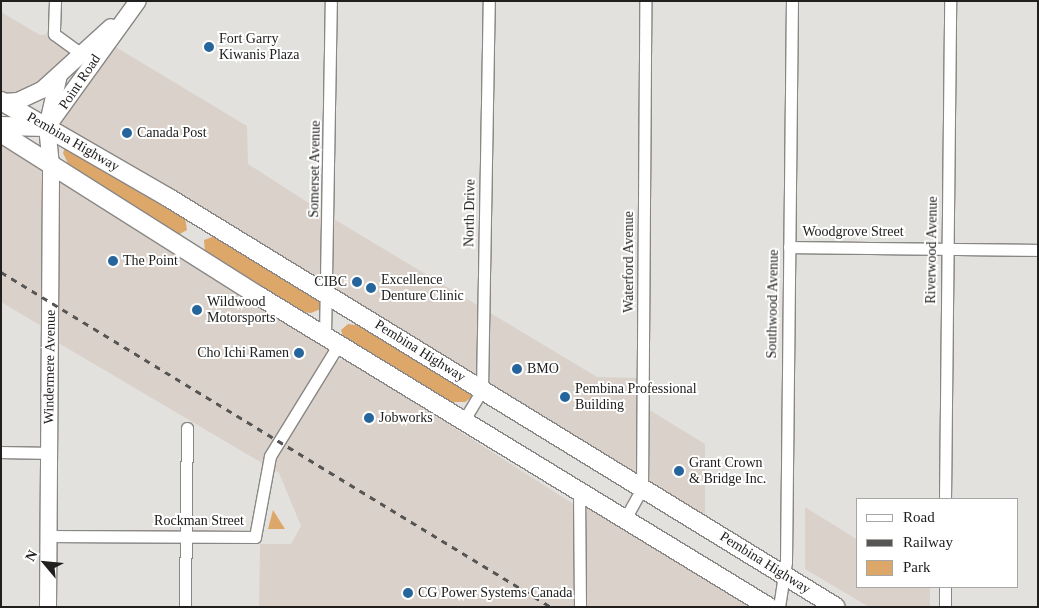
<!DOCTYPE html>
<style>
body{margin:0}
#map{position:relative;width:1039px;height:608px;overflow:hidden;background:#e3e1de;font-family:Georgia,serif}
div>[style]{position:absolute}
.built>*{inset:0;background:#dad2ca}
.green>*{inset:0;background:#dda76a}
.roads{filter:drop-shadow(1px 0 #898785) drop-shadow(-1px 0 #898785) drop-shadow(0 1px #898785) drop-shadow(0 -1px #898785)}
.street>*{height:11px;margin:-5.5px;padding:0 5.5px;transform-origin:5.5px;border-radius:5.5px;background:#fff}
.secondary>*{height:16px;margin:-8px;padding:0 8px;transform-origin:8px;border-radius:8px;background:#fff}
.primary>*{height:18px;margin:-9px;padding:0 9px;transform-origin:9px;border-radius:9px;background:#fff}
.rail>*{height:3px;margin-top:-1.5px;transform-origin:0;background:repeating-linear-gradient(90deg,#565554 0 6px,transparent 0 12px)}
.dots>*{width:14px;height:14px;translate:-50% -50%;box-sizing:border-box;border:2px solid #fff;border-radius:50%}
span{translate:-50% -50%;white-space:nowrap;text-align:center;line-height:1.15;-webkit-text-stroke:4px #fff;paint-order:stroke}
.poi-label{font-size:14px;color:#21201f}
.left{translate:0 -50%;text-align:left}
.right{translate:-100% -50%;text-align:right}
.street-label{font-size:14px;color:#21201f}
.frame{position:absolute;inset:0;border:2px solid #21201f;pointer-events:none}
.legend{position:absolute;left:856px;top:498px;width:162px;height:90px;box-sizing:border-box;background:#fff;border:1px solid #a6a6a5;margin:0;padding:6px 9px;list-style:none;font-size:15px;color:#21201f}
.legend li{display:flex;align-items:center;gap:10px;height:25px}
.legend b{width:25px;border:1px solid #a6a6a5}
.north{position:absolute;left:20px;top:538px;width:50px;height:50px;-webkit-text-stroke:4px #fff;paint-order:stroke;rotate:298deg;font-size:14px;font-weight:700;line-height:20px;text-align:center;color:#21201f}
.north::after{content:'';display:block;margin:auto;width:18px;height:22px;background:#21201f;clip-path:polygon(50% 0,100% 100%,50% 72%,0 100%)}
</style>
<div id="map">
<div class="built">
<div style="clip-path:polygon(1px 12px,40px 35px,54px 34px,74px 47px,66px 71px,1px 101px)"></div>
<div style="clip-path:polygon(114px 46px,247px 126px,248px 164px,329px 216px,597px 377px,643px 378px,643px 406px,705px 444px,705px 525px,47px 127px)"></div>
<div style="clip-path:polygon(1px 133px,339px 344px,292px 421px,297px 425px,335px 363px,345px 358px,575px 505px,579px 492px,765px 607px,259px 607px,260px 544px,291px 544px,301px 526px,279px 473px,50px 338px,50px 331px,1px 302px)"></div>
<div style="clip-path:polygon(805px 507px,858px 540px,858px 587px,930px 587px,930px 607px,869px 607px,805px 569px)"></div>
</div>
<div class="green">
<div style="clip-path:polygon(65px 146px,185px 217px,187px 230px,178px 235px,70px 168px,63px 153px)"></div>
<div style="clip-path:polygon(215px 236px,321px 300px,323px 308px,311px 313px,302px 312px,205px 252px,204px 240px)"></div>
<div style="clip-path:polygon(348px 324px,362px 326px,471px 393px,471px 398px,465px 402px,450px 402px,343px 337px,341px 330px)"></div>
<div style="clip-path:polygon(273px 510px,285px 529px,268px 529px)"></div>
</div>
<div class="roads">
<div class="street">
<div style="left:55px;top:1px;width:33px;rotate:92deg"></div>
<div style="left:54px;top:34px;width:34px;rotate:36deg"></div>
<div style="left:789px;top:247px;width:249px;rotate:0.7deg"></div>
<div style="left:325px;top:336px;width:335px;rotate:-89deg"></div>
<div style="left:464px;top:420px;width:35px;rotate:-59deg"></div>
<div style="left:482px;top:390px;width:389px;rotate:-89deg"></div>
<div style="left:1px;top:452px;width:47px;rotate:1.2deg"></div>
<div style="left:579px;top:491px;width:116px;rotate:89.5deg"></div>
<div style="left:945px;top:499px;width:498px;rotate:-89.4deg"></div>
<div style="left:625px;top:519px;width:35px;rotate:-61deg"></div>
<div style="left:642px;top:488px;width:487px;rotate:-89.6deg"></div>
<div style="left:48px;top:536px;width:207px;rotate:0.3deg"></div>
<div style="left:255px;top:537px;width:82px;rotate:-79.5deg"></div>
<div style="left:270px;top:456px;width:132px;rotate:-58.4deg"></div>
<div style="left:185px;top:607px;width:179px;rotate:-89.4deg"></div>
<div style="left:779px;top:607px;width:46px;rotate:-81.2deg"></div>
<div style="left:786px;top:562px;width:561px;rotate:-89.39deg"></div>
<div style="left:945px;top:607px;width:20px;rotate:-90deg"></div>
</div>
<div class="secondary">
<div style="left:4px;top:102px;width:14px;rotate:-4deg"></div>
<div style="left:18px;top:101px;width:26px;rotate:-25deg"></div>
<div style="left:42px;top:90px;width:93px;rotate:-42.4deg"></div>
<div style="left:47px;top:127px;width:155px;rotate:-54.2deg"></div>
<div style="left:48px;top:607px;width:442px;rotate:-89.6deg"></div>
<div style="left:51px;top:165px;width:38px;rotate:-96deg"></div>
<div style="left:47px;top:127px;width:53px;rotate:-77deg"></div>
</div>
<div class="primary">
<div style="left:1px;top:101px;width:194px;rotate:30deg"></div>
<div style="left:169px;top:198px;width:782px;rotate:31.52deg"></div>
<div style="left:1px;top:126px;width:46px;rotate:1.2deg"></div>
<div style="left:1px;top:133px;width:305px;rotate:32.3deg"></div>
<div style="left:259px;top:296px;width:597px;rotate:31.38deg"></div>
</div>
</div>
<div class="rail">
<div style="left:1px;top:272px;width:644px;rotate:31.35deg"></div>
</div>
<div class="dots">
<div style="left:209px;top:47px;background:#25659b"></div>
<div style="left:127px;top:133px;background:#25659b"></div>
<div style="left:113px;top:261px;background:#25659b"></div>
<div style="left:357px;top:282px;background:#25659b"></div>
<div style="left:371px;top:288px;background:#25659b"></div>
<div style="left:197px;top:310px;background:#25659b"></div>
<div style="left:299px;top:353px;background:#25659b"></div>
<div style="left:517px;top:369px;background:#25659b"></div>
<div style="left:565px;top:397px;background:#25659b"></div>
<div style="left:369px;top:418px;background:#25659b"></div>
<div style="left:679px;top:471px;background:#25659b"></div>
<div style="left:408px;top:593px;background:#25659b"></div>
</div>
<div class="poi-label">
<span class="left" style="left:219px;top:47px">Fort Garry<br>Kiwanis Plaza</span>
<span class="left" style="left:137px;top:133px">Canada Post</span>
<span class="left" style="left:123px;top:261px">The Point</span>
<span class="left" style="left:381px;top:288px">Excellence<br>Denture Clinic</span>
<span class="right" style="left:347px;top:282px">CIBC</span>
<span class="left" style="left:207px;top:310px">Wildwood<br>Motorsports</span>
<span class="right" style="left:289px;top:353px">Cho Ichi Ramen</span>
<span class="left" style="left:527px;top:369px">BMO</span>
<span class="left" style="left:575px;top:397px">Pembina Professional<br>Building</span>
<span class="left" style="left:379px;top:418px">Jobworks</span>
<span class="left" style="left:689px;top:471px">Grant Crown<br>&amp; Bridge Inc.</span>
<span class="left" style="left:418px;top:593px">CG Power Systems Canada</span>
</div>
<div class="street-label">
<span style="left:80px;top:82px;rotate:-56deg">Point Road</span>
<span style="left:73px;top:142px;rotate:30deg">Pembina Highway</span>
<span style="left:315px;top:169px;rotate:-89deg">Somerset Avenue</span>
<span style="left:470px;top:213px;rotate:-89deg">North Drive</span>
<span style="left:853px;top:232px">Woodgrove Street</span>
<span style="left:932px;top:250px;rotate:-89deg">Riverwood Avenue</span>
<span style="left:629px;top:262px;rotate:-90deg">Waterford Avenue</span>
<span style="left:773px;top:304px;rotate:-89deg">Southwood Avenue</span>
<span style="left:420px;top:351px;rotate:32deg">Pembina Highway</span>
<span style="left:50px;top:367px;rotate:-89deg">Windermere Avenue</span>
<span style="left:199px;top:521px">Rockman Street</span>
<span style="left:765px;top:563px;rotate:32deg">Pembina Highway</span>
</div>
<div class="frame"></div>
<ul class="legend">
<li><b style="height:6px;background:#fff"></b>Road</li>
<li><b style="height:6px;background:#565554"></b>Railway</li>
<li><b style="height:14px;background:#dda76a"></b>Park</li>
</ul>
<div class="north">N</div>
</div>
